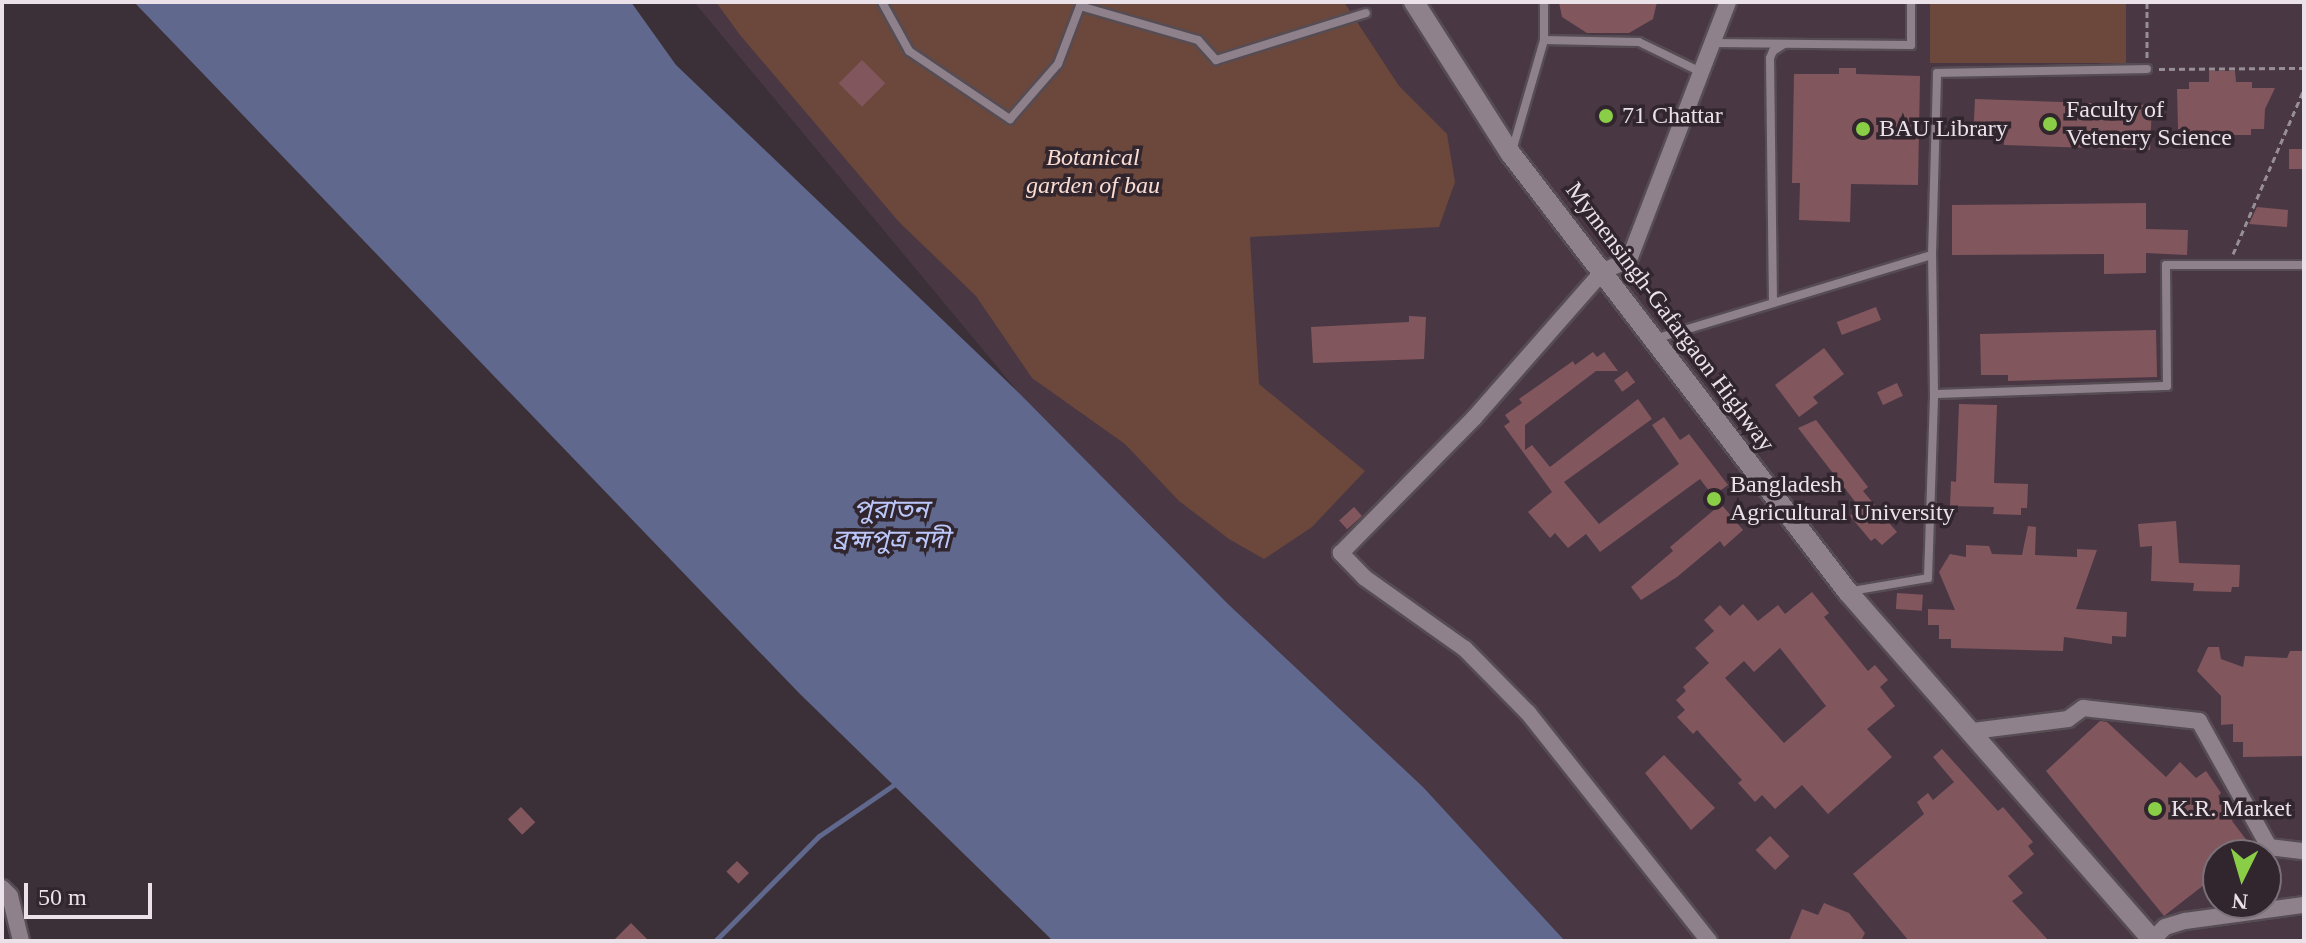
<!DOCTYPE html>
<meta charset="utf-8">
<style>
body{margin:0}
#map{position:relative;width:2306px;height:943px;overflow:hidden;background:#3b2f38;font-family:"Times New Roman","Noto Sans Bengali",serif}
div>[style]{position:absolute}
.built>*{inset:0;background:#493844}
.green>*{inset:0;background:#6c473b;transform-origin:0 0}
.water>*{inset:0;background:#60688d}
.stream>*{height:5px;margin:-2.5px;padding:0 2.5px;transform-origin:2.5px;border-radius:2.5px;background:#60688d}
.building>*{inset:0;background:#82565d;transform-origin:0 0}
.path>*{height:3px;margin-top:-1.5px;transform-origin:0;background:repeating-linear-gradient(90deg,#988e95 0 6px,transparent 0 10px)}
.roads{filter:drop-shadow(2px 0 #564c53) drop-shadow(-2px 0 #564c53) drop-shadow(0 2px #564c53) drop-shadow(0 -2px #564c53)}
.lane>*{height:8px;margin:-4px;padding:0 4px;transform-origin:4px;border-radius:4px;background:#8f818b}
.street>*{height:16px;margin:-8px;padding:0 8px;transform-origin:8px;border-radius:8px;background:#8f818b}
.secondary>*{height:20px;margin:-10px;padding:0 10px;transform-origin:10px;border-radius:10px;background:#8f818b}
.dots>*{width:22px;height:22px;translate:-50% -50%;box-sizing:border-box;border:4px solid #31252e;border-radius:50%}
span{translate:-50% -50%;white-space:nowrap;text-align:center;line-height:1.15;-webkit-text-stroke:7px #31252e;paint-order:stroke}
.poi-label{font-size:24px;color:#eae2e8}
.left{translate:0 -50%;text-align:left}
.park-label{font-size:24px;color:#fadcd2;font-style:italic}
.street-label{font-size:24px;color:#eae2e8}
.water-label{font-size:26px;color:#bbc7f9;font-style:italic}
.frame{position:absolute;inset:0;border:4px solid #eae2e8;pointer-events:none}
.north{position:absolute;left:2202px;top:839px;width:80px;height:80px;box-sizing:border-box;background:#31252e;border:2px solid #7b7178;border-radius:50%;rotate:185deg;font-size:22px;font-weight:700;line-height:32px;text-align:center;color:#eae2e8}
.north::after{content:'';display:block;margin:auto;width:28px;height:36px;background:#8ace47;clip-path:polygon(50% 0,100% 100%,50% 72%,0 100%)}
.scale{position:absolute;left:24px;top:883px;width:128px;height:36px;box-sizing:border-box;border:4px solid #eae2e8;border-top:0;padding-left:10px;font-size:24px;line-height:28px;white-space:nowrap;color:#eae2e8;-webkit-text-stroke:6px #31252e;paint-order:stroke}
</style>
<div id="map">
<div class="built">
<div style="clip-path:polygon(evenodd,694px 2px,2304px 2px,2304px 941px,1565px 941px,1423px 787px,1228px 604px,1019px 393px,694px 2px,2218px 855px,2266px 855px,2266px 903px,2218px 903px,2218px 855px)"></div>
</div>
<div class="green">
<div style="clip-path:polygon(716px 2px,1344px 2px,1399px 86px,1447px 134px,1455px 182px,1439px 227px,1250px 237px,1259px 384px,1365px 471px,1312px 527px,1264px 559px,1229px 539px,1179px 501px,1125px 444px,1032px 378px,976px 296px,899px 222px,740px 35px)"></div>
<div style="left:1930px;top:2px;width:196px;height:61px"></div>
</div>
<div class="water">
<div style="clip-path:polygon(134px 2px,631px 2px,676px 65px,1019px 393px,1228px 604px,1423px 787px,1565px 941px,1053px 941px,799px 693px)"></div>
</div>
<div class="stream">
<div style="left:715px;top:941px;width:148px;rotate:-45.3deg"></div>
<div style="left:819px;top:836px;width:96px;rotate:-34.4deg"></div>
</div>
<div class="building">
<div style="clip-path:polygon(1559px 2px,1657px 2px,1653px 19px,1629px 33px,1587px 33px,1562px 17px)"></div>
<div style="left:862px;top:60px;width:33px;height:33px;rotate:45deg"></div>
<div style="clip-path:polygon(1839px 68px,1856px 68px,1856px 74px,1920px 76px,1918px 185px,1851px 184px,1850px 222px,1799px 220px,1800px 183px,1792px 183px,1794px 74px,1839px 74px)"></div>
<div style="clip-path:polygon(2209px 71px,2235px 71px,2236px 82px,2252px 82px,2252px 88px,2275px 88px,2265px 109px,2264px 129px,2251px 129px,2251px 135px,2190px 135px,2190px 129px,2178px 129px,2177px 89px,2189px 89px,2189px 82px,2209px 82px)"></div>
<div style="clip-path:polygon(1975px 99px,2152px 105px,2150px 150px,2004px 145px,2004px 139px,1973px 138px)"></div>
<div style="left:2289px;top:149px;width:15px;height:20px"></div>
<div style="clip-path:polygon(2146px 203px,2146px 229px,2188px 230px,2187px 255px,2146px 253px,2146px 273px,2104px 274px,2104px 254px,1952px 255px,1952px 205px)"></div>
<div style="clip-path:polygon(2257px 207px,2288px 210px,2287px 227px,2249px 224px)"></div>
<div style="left:1876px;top:307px;width:14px;height:42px;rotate:69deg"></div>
<div style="clip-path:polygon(1409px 316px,1426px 317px,1424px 359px,1313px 363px,1311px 327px,1409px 322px)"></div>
<div style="clip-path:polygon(2156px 330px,2157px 377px,2008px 381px,2008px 375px,1981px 375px,1980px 334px)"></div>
<div style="clip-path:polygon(1824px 348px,1844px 374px,1813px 397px,1818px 403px,1799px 417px,1775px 385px)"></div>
<div style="clip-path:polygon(1593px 352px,1597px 357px,1604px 352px,1618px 371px,1596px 371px,1525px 425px,1525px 450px,1532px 445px,1550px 467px,1638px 399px,1652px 419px,1564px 482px,1599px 524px,1679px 464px,1652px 425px,1664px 417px,1680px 440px,1689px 434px,1728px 485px,1713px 496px,1700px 479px,1600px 552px,1586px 534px,1568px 548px,1555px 533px,1550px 538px,1528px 512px,1552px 492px,1504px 426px,1510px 422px,1505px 415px,1522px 403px,1519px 399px,1573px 361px,1575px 365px)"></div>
<div style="left:1627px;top:371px;width:14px;height:16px;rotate:54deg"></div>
<div style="left:1897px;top:383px;width:14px;height:22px;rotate:65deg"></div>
<div style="clip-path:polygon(1959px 404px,1997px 405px,1994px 483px,2028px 484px,2027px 508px,2021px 508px,2021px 515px,1993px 514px,1994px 507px,1950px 506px,1951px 481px,1956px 482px)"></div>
<div style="clip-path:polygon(1816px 420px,1868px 487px,1863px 491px,1880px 511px,1885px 507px,1895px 519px,1890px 524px,1897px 532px,1882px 545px,1875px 538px,1871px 541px,1850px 516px,1860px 508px,1798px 428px)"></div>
<div style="clip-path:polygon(1721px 504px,1743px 530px,1724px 547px,1720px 541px,1677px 577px,1641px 600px,1631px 587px,1673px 551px,1670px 547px)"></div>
<div style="left:1354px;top:507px;width:12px;height:20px;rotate:48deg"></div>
<div style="clip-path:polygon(2176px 521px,2179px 563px,2240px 565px,2239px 587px,2232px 587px,2231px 592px,2193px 591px,2194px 583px,2151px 581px,2152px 546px,2140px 547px,2138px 524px)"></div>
<div style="clip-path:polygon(2028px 526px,2036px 527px,2035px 555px,2077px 557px,2077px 549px,2097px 550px,2076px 609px,2127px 612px,2126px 637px,2112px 636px,2112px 644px,2064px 637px,2063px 651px,1951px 648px,1951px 639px,1939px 639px,1939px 625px,1928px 625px,1928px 609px,1955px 610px,1939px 572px,1950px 554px,1966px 557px,1966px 545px,1989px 546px,1992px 554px,2022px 555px)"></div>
<div style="clip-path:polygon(evenodd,1812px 592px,1829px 613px,1824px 617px,1868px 671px,1875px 665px,1888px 680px,1880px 687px,1895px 706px,1867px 729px,1892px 757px,1828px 814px,1802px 785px,1775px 809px,1762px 795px,1755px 802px,1738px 783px,1742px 780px,1697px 730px,1693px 734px,1677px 717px,1685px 710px,1676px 700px,1686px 691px,1683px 687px,1709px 663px,1695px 648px,1714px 631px,1704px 620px,1720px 605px,1730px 616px,1743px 604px,1758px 621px,1778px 605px,1785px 614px,1812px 592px,1780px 648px,1826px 706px,1784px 743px,1725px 678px,1744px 661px,1754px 672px,1780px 648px)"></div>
<div style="left:1897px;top:593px;width:26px;height:16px;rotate:4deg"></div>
<div style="clip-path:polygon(2208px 647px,2219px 647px,2221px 659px,2243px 667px,2245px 656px,2287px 658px,2290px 651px,2304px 651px,2304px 756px,2243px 757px,2243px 742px,2233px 742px,2233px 724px,2221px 725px,2221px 696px,2197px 671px)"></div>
<div style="clip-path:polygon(2100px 721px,2107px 722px,2166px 777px,2180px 762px,2196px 778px,2206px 771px,2221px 793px,2218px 796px,2234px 820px,2232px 821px,2248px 842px,2232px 855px,2218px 855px,2218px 874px,2164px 916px,2046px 771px)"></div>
<div style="clip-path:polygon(1942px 749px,1998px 811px,2003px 807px,2033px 842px,2028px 846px,2034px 854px,2008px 876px,2023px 893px,2012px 901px,2049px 941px,1909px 941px,1853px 874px,1924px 814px,1917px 802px,1928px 793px,1933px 800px,1954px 782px,1933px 757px)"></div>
<div style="clip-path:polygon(1664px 755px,1715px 808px,1691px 830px,1645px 773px)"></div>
<div style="left:521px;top:807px;width:21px;height:18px;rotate:47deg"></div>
<div style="left:1770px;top:836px;width:28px;height:20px;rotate:46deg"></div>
<div style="left:737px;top:861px;width:17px;height:15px;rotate:45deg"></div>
<div style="clip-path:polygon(1824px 903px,1849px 913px,1865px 933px,1861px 941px,1789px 941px,1802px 909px,1818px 915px)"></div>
<div style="clip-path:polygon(631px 923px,649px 941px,613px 941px)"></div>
</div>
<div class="path">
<div style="left:2147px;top:58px;width:56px;rotate:-90deg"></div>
<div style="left:2159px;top:69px;width:145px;rotate:-0.4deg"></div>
<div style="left:2233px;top:254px;width:180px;rotate:-66.7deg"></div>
</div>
<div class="roads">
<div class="lane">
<div style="left:882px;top:2px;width:56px;rotate:61.1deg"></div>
<div style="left:909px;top:51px;width:122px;rotate:34deg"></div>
<div style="left:1010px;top:119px;width:73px;rotate:-48.9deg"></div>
<div style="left:1058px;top:64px;width:62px;rotate:-69.2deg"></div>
<div style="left:1080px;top:6px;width:123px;rotate:16.1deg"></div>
<div style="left:1198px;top:40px;width:27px;rotate:48deg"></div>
<div style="left:1216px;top:60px;width:157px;rotate:-17.4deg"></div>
<div style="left:1544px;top:40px;width:38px;rotate:-90deg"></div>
<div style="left:1713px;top:43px;width:198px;rotate:0.6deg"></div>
<div style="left:1911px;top:45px;width:43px;rotate:-90deg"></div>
<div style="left:1512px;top:151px;width:116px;rotate:-73.9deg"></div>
<div style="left:1544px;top:40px;width:95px;rotate:1.2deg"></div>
<div style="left:1639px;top:42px;width:69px;rotate:25.8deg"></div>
<div style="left:1773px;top:303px;width:245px;rotate:-90.7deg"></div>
<div style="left:1770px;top:58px;width:8px;rotate:-67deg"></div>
<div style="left:1773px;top:51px;width:13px;rotate:-32deg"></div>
<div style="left:1655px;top:339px;width:289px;rotate:-16.9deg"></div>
<div style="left:1934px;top:394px;width:139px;rotate:-90.8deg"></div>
<div style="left:1932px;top:255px;width:182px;rotate:-88.4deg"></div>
<div style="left:1937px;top:73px;width:210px;rotate:-1.1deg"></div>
<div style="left:1852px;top:591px;width:77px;rotate:-9.7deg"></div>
<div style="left:1928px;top:578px;width:184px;rotate:-88.1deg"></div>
<div style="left:1934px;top:394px;width:233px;rotate:-2deg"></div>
<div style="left:2167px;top:386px;width:121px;rotate:-90.5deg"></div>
<div style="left:2166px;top:265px;width:138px"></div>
</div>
<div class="street">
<div style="left:1973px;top:731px;width:96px;rotate:-7.2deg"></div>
<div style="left:2068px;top:719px;width:19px;rotate:-36deg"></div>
<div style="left:2083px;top:708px;width:117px;rotate:6.4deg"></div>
<div style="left:2199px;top:721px;width:144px;rotate:60.9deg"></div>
<div style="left:2269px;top:847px;width:35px;rotate:7deg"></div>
<div style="left:2px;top:888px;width:11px;rotate:45deg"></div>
<div style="left:10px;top:896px;width:46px;rotate:76.3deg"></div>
<div style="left:1709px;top:941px;width:291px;rotate:-128.4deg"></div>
<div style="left:1528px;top:713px;width:90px;rotate:-134.5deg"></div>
<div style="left:1465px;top:649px;width:123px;rotate:-144.6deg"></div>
<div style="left:1365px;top:578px;width:35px;rotate:-134deg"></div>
<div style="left:1341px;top:553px;width:190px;rotate:-45.4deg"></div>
<div style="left:1474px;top:418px;width:196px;rotate:-48.7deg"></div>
<div style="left:1603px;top:271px;width:28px;rotate:-23deg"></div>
<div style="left:1629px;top:260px;width:276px;rotate:-69deg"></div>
<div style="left:2157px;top:941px;width:6px;rotate:-90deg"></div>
<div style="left:2157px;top:935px;width:11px;rotate:-45deg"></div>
<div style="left:2165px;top:927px;width:21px;rotate:-17deg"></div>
<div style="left:2185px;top:921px;width:120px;rotate:-7.7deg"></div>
</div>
<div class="secondary">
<div style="left:1414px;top:2px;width:180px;rotate:57.5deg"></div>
<div style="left:1511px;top:154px;width:553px;rotate:52.43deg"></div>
<div style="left:1848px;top:592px;width:464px;rotate:48.8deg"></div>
</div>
</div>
<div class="dots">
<div style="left:1606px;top:116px;background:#8ace47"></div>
<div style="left:2050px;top:124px;background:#8ace47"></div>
<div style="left:1863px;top:129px;background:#8ace47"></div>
<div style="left:1714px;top:499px;background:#8ace47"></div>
<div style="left:2155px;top:809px;background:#8ace47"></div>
</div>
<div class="poi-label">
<span class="left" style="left:2066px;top:124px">Faculty of<br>Vetenery Science</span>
<span class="left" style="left:1622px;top:116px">71 Chattar</span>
<span class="left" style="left:1879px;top:129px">BAU Library</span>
<span class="left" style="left:1730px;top:499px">Bangladesh<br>Agricultural University</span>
<span class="left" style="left:2171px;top:809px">K.R. Market</span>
</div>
<div class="park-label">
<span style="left:1093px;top:172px">Botanical<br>garden of bau</span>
</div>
<div class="street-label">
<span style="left:1670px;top:317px;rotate:53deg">Mymensingh-Gafargaon Highway</span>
</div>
<div class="water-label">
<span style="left:891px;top:525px">পুরাতন<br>ব্রহ্মপুত্র নদী</span>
</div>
<div class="frame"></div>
<div class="north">N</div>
<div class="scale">50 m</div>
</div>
